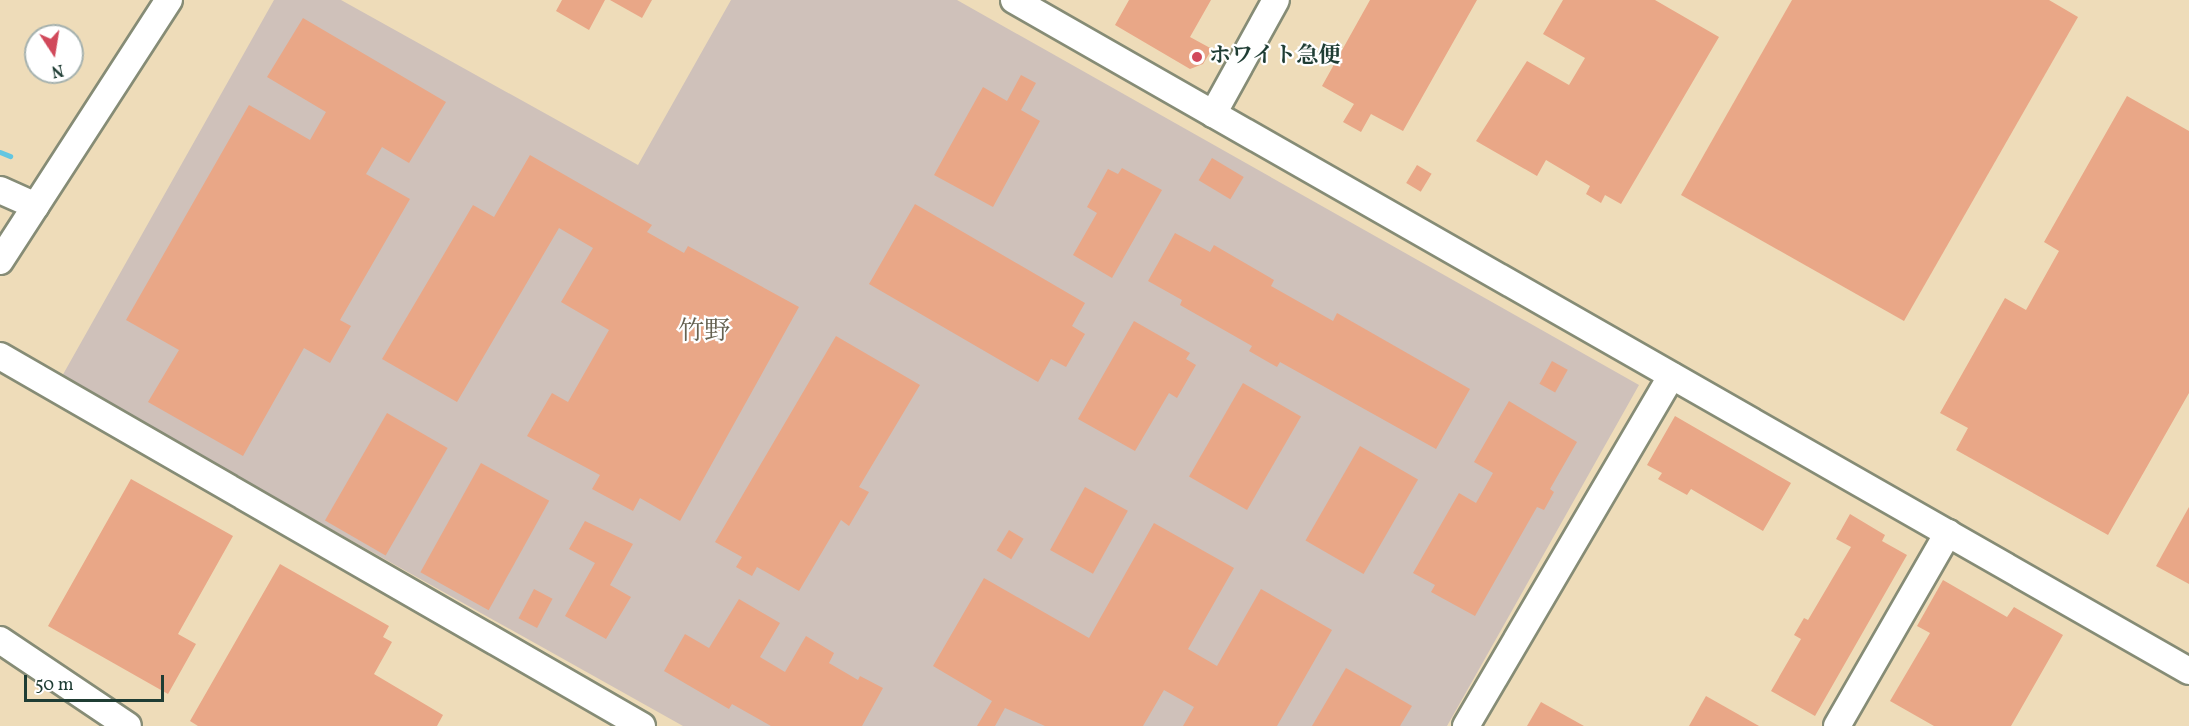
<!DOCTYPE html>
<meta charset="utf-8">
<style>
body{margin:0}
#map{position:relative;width:2189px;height:726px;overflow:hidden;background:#eedcb9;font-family:Vollkorn,"Noto Serif JP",serif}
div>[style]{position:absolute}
.industrial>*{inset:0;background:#cfc1ba}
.stream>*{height:5px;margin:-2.5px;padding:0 2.5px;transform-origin:2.5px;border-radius:2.5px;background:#63c6e1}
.building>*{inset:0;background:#e9a787;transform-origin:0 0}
.roads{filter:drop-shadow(2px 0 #868c76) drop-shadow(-2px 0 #868c76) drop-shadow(0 2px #868c76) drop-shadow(0 -2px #868c76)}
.minor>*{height:26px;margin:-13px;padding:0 13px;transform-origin:13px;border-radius:13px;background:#fff}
.dots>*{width:16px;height:16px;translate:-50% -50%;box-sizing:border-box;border:3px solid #fff;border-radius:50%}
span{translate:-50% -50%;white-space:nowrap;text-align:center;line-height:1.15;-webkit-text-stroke:4.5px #fff;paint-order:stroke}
.poi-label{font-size:22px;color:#1f3d34;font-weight:700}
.left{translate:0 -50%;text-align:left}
.quarter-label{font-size:26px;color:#666251}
.north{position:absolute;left:24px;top:24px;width:60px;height:60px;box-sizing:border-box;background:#fff;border:2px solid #a5b1ae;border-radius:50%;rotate:168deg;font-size:16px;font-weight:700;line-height:24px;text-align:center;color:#1f3d34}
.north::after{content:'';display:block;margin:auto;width:21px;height:27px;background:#d1495b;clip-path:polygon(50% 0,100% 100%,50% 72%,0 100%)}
.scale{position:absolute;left:24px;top:675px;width:140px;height:27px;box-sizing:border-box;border:3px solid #1f3d34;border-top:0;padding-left:8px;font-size:18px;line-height:21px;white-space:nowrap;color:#1f3d34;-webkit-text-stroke:4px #fff;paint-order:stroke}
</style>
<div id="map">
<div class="industrial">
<div style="clip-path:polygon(274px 0,341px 0,638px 165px,731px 0,957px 0,1639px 385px,1447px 726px,683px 726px,61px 378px)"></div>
</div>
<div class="stream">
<div style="left:0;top:152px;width:11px;rotate:22deg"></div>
</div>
<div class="building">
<div style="clip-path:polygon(562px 0,605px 0,589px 30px,556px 11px)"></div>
<div style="clip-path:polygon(610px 0,652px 0,642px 18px)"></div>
<div style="clip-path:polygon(1129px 0,1211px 0,1190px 37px,1212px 49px,1203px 64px,1190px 69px,1115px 25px)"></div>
<div style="clip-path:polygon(1370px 0,1477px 0,1403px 131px,1371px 114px,1361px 132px,1343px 122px,1354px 104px,1322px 86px)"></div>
<div style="clip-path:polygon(1563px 0,1655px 0,1719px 37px,1621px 204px,1605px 195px,1601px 203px,1586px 194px,1590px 186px,1546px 160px,1537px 176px,1476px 141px,1527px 61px,1569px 85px,1585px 58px,1543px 34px)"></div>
<div style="clip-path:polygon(1792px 0,2049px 0,2078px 17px,1904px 321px,1681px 195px)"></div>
<div style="clip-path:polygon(303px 18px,446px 102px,409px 163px,382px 147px,366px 174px,410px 199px,340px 320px,351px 326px,330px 363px,304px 348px,243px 456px,148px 402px,179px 350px,126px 320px,249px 105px,310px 140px,326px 112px,267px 77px)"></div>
<div style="clip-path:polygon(1021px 75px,1036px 83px,1021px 110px,1040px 121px,993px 207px,934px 175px,983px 87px,1007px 101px)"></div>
<div style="clip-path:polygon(2127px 96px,2189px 131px,2189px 393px,2108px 535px,1956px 450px,1968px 428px,1940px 413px,2005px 298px,2026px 310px,2059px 251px,2044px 242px)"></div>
<div style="clip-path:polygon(530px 155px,652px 225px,647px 232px,684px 253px,688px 246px,799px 307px,680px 521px,640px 498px,633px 511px,592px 489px,600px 475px,527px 436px,552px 393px,568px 402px,609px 330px,561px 302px,593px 248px,559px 228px,457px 402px,382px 359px,473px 205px,494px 217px)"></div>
<div style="left:1212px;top:158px;width:37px;height:26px;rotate:31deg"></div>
<div style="left:1417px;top:165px;width:17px;height:21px;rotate:31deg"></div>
<div style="clip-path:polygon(1122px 168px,1162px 190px,1112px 278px,1073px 255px,1097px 213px,1087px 207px,1108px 169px,1118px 174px)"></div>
<div style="clip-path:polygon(915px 204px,1085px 303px,1072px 326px,1085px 334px,1066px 367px,1051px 359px,1038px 382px,869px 284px)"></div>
<div style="clip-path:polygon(1175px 233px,1210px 252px,1214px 245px,1274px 280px,1271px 286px,1333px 321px,1337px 313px,1470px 389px,1436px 449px,1280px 362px,1277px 367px,1249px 351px,1252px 346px,1180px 305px,1182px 300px,1148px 281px)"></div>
<div style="clip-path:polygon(1134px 321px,1190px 353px,1186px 359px,1196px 365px,1177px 398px,1169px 393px,1135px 451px,1078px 419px)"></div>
<div style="clip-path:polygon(836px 336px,920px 385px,859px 487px,869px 492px,849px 526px,841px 520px,799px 591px,757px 567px,752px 576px,736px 567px,742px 557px,715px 542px)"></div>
<div style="left:1552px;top:361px;width:18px;height:26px;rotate:29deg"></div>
<div style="left:1243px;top:383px;width:67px;height:108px;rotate:30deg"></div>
<div style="clip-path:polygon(1509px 401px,1577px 442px,1550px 489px,1554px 492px,1544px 510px,1537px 507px,1475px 616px,1431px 592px,1435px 585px,1413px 573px,1459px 493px,1476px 503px,1493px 473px,1474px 462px)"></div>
<div style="left:387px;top:413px;width:70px;height:124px;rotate:30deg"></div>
<div style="clip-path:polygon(1675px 416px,1791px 483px,1763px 531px,1691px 489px,1687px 495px,1658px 479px,1662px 473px,1647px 465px)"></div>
<div style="left:1360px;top:446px;width:67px;height:109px;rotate:30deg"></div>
<div style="left:481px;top:463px;width:78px;height:125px;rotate:29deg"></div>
<div style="clip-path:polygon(131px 479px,233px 536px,178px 634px,196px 644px,168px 694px,48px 626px)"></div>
<div style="left:1085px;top:487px;width:49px;height:72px;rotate:29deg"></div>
<div style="clip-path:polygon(2189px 507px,2189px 584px,2156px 566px)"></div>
<div style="clip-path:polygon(1850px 514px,1885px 535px,1882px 541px,1907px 555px,1815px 716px,1771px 691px,1801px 639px,1794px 635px,1804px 618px,1808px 620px,1851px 547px,1836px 539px)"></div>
<div style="clip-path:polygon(585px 521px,633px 544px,610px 585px,631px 597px,606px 639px,565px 616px,595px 563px,569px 549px)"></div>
<div style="clip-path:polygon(1154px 523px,1234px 568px,1188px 649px,1217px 666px,1261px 589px,1332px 630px,1277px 726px,1183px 726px,1194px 707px,1164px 690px,1143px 726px,1045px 726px,1005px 708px,995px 726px,977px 726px,992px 701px,933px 666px,984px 578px,1089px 638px)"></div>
<div style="left:1009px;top:530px;width:17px;height:24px;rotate:31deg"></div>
<div style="clip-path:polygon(280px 564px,389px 626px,383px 637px,392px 642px,374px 674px,443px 715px,437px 726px,198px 726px,190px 721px)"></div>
<div style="clip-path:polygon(1943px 580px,2007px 617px,2014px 607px,2063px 635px,2011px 726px,1934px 726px,1890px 701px,1930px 633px,1917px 626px)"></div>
<div style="left:534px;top:589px;width:21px;height:33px;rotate:28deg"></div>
<div style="clip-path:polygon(739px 599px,780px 623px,760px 657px,785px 672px,806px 636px,834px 653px,829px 663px,858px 680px,860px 676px,883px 688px,862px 726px,771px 726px,732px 704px,729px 709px,664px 671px,685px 634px,709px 648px)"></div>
<div style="clip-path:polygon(1346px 668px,1412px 706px,1400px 726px,1312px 726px)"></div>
<div style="clip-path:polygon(1706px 696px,1759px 726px,1689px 726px)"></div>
<div style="clip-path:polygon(1541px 702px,1584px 726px,1527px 726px)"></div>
</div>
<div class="roads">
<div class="minor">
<div style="left:1014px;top:0;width:1353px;rotate:29.73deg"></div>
<div style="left:1213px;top:114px;width:130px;rotate:-61.1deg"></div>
<div style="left:0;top:190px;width:39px;rotate:24deg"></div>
<div style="left:0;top:261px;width:311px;rotate:-57.1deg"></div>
<div style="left:0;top:356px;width:741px;rotate:29.96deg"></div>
<div style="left:0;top:640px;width:154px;rotate:33.9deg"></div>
<div style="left:1466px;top:726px;width:406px;rotate:-59.6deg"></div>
<div style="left:1837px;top:726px;width:223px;rotate:-60.1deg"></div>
</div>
</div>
<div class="dots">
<div style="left:1197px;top:57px;background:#d1495b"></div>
</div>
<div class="poi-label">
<span class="left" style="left:1209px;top:57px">ホワイト急便</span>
</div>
<div class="quarter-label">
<span style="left:704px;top:333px">竹野</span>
</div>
<div class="north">N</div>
<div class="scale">50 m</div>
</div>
